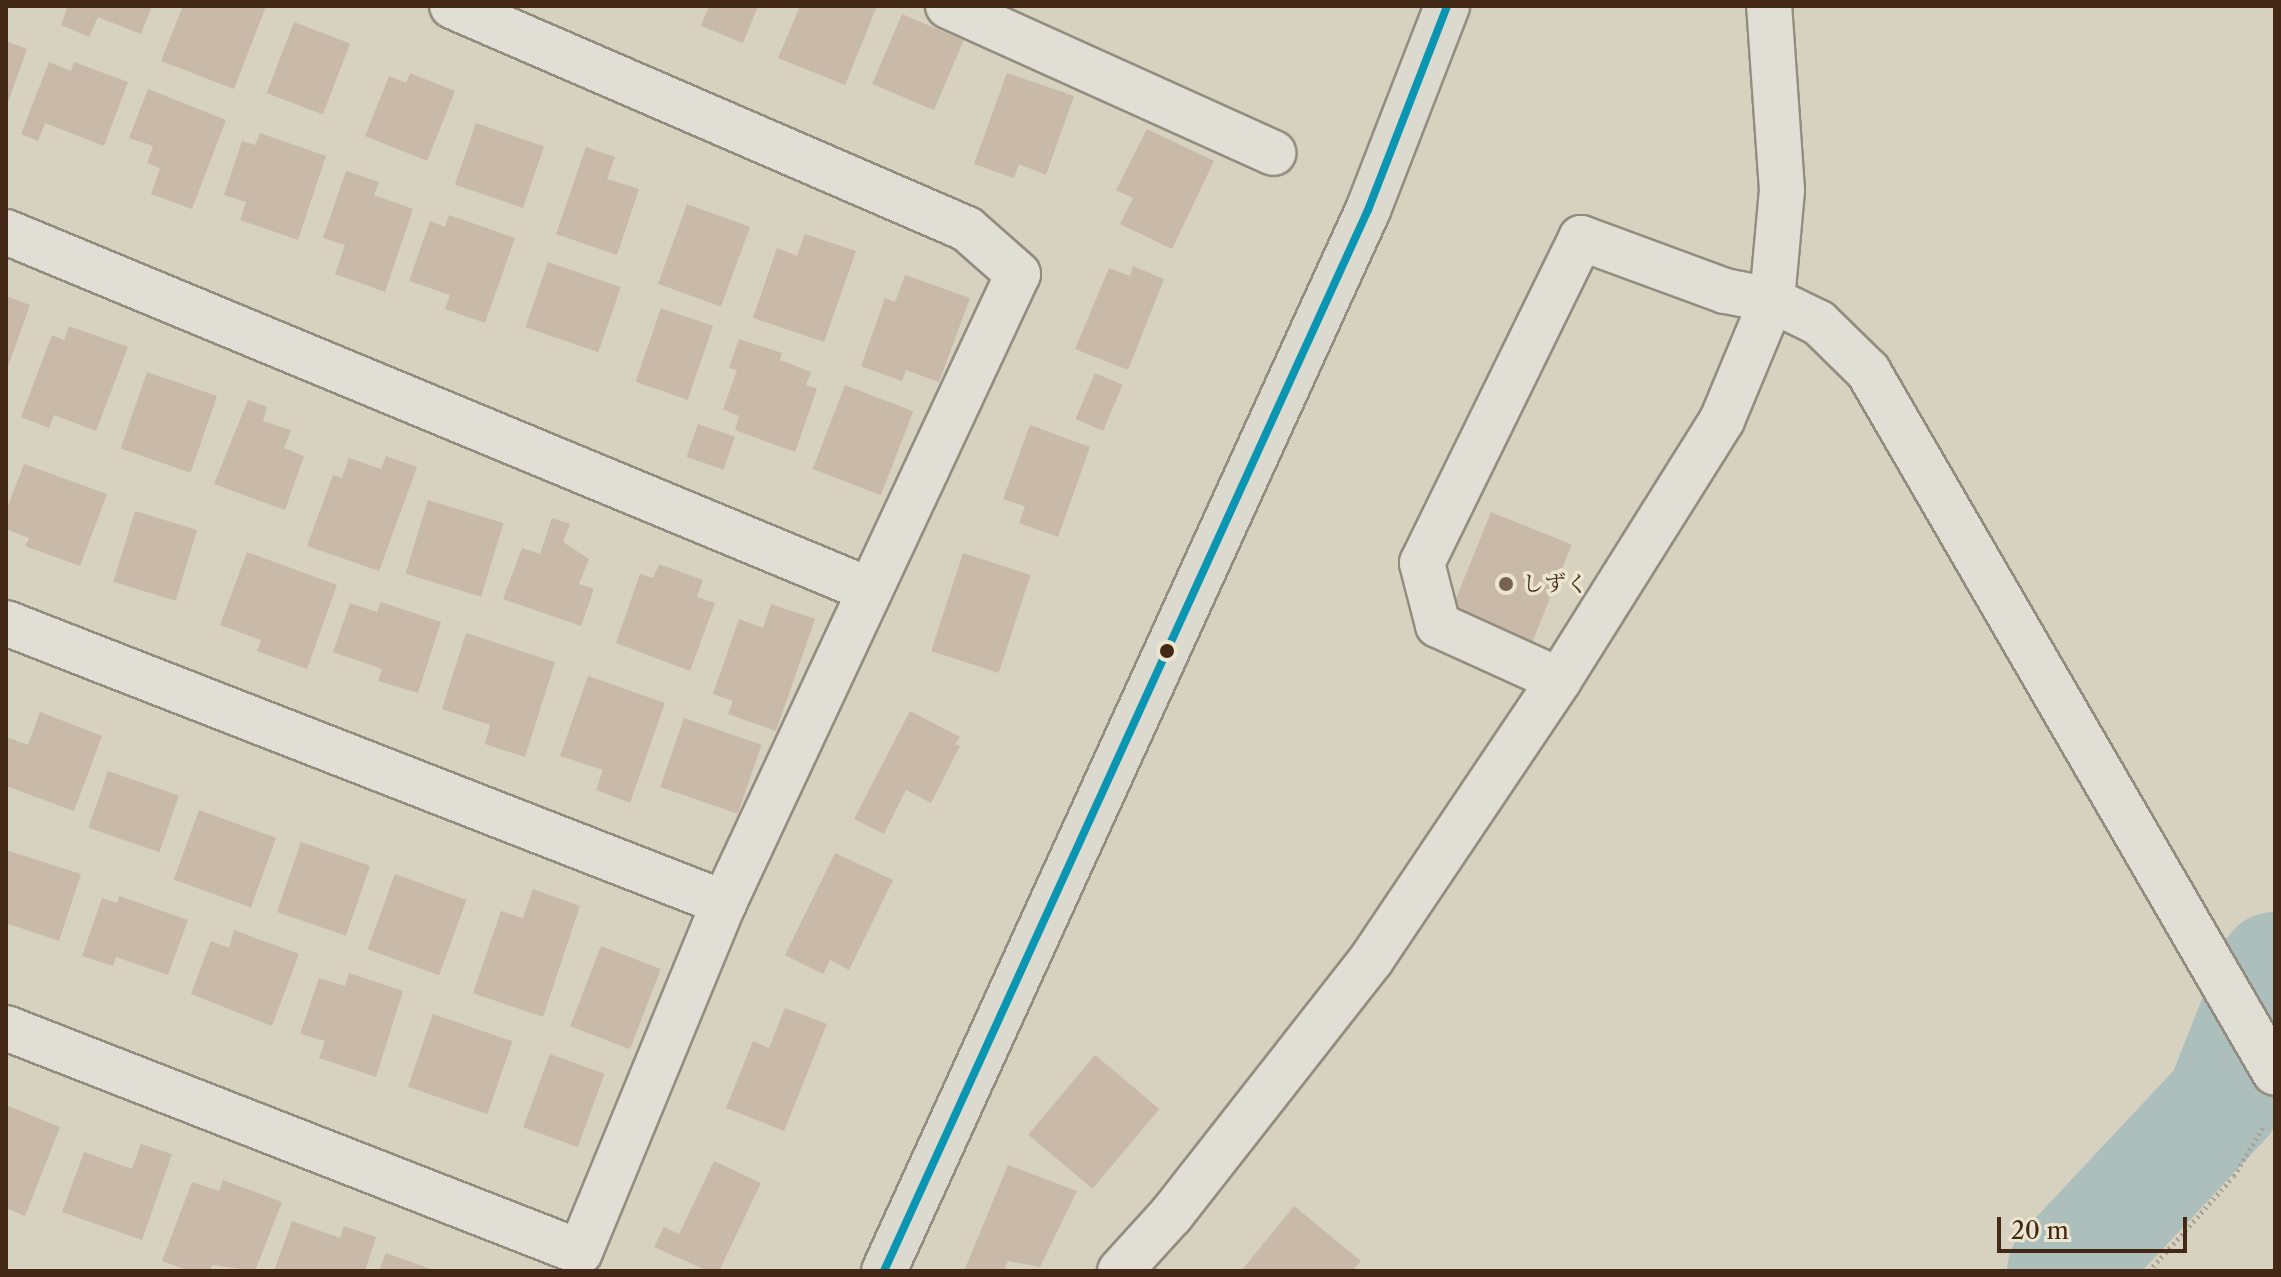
<!DOCTYPE html>
<meta charset="utf-8">
<style>
body{margin:0}
#map{position:relative;width:2281px;height:1277px;overflow:hidden;background:#d7d2c0;font-family:"Libre Caslon Text","Noto Serif JP",serif}
div>[style]{position:absolute}
.river>*{height:114px;margin:-57px;padding:0 57px;transform-origin:57px;border-radius:57px;background:#acbfbc}
.building>*{inset:0;background:#c8b9a9;transform-origin:0 0}
.path>*{height:5px;margin-top:-2.5px;transform-origin:0;background:repeating-linear-gradient(90deg,#a6a097 0 2px,transparent 0 6px)}
.roads{filter:drop-shadow(2px 0 #938d80) drop-shadow(-2px 0 #938d80) drop-shadow(0 2px #938d80) drop-shadow(0 -2px #938d80)}
.minor>*{height:44px;margin:-22px;padding:0 22px;transform-origin:22px;border-radius:22px;background:#e1ded5}
.major>*{height:44px;margin:-22px;padding:0 22px;transform-origin:22px;border-radius:22px;background:#dcd9ce}
.bus-1>*{height:8px;margin:-4px;padding:0 4px;transform-origin:4px;border-radius:4px;background:#0a96b2}
.dots>*{width:22px;height:22px;translate:-50% -50%;box-sizing:border-box;border:4px solid #ece5d0;border-radius:50%}
span{translate:-50% -50%;white-space:nowrap;text-align:center;line-height:1.15;-webkit-text-stroke:7px #ece5d0;paint-order:stroke}
.poi-label{font-size:22px;color:#422815}
.left{translate:0 -50%;text-align:left}
.frame{position:absolute;inset:0;border:8px solid #422815;pointer-events:none}
.scale{position:absolute;left:1997px;top:1217px;width:190px;height:36px;box-sizing:border-box;border:4px solid #422815;border-top:0;padding-left:10px;font-size:24px;line-height:28px;white-space:nowrap;color:#422815;-webkit-text-stroke:6px #ece5d0;paint-order:stroke}
</style>
<div id="map">
<div class="river">
<div style="left:2064px;top:1271px;width:233px;rotate:-46.9deg"></div>
<div style="left:2223px;top:1101px;width:142px;rotate:-68.5deg"></div>
</div>
<div class="building">
<div style="clip-path:polygon(68px 6px,152px 6px,141px 34px,98px 17px,89px 37px,61px 25px)"></div>
<div style="clip-path:polygon(183px 6px,266px 6px,234px 89px,161px 61px)"></div>
<div style="clip-path:polygon(709px 6px,758px 6px,743px 43px,701px 26px)"></div>
<div style="clip-path:polygon(800px 6px,877px 6px,845px 85px,778px 58px)"></div>
<div style="left:902px;top:14px;width:67px;height:76px;rotate:23deg"></div>
<div style="left:294px;top:22px;width:60px;height:76px;rotate:21deg"></div>
<div style="clip-path:polygon(6px 41px,27px 49px,6px 108px)"></div>
<div style="clip-path:polygon(49px 62px,71px 71px,74px 62px,128px 82px,104px 146px,45px 123px,38px 141px,21px 134px)"></div>
<div style="clip-path:polygon(410px 73px,455px 91px,427px 161px,365px 136px,389px 76px,406px 83px)"></div>
<div style="clip-path:polygon(1007px 73px,1074px 96px,1046px 175px,1019px 164px,1014px 178px,974px 164px)"></div>
<div style="clip-path:polygon(148px 89px,226px 120px,192px 209px,151px 194px,160px 168px,147px 163px,153px 146px,129px 138px)"></div>
<div style="left:476px;top:123px;width:72px;height:65px;rotate:19deg"></div>
<div style="clip-path:polygon(1147px 129px,1214px 161px,1172px 249px,1120px 224px,1133px 198px,1116px 190px)"></div>
<div style="clip-path:polygon(260px 133px,326px 156px,298px 240px,240px 220px,246px 202px,224px 195px,242px 141px,255px 145px)"></div>
<div style="clip-path:polygon(586px 147px,615px 157px,607px 179px,639px 189px,617px 255px,556px 234px)"></div>
<div style="clip-path:polygon(346px 171px,379px 182px,374px 195px,413px 209px,385px 292px,335px 274px,345px 245px,323px 238px)"></div>
<div style="left:687px;top:204px;width:67px;height:85px;rotate:20deg"></div>
<div style="clip-path:polygon(449px 215px,515px 238px,485px 323px,445px 309px,450px 295px,409px 281px,430px 221px,445px 227px)"></div>
<div style="clip-path:polygon(805px 234px,856px 251px,824px 342px,753px 318px,777px 248px,797px 256px)"></div>
<div style="left:548px;top:262px;width:77px;height:69px;rotate:19deg"></div>
<div style="clip-path:polygon(1133px 266px,1164px 279px,1128px 370px,1075px 349px,1109px 268px,1130px 276px)"></div>
<div style="clip-path:polygon(905px 275px,970px 298px,939px 382px,906px 370px,902px 381px,861px 366px,885px 298px,895px 302px)"></div>
<div style="clip-path:polygon(6px 296px,30px 305px,6px 372px)"></div>
<div style="left:661px;top:308px;width:55px;height:78px;rotate:19deg"></div>
<div style="clip-path:polygon(69px 326px,128px 347px,96px 431px,54px 415px,49px 428px,21px 417px,52px 335px,64px 340px)"></div>
<div style="clip-path:polygon(739px 339px,782px 353px,780px 360px,811px 372px,806px 385px,817px 389px,795px 452px,735px 430px,739px 416px,723px 409px,737px 370px,729px 368px)"></div>
<div style="left:147px;top:372px;width:74px;height:81px;rotate:19deg"></div>
<div style="left:1095px;top:373px;width:30px;height:50px;rotate:23deg"></div>
<div style="left:845px;top:385px;width:73px;height:90px;rotate:21deg"></div>
<div style="clip-path:polygon(248px 400px,267px 407px,263px 421px,291px 430px,284px 448px,304px 456px,285px 510px,214px 484px)"></div>
<div style="left:698px;top:424px;width:39px;height:35px;rotate:19deg"></div>
<div style="clip-path:polygon(1030px 425px,1090px 447px,1058px 537px,1019px 523px,1025px 506px,1003px 499px)"></div>
<div style="clip-path:polygon(386px 456px,417px 467px,379px 571px,307px 546px,333px 475px,342px 478px,349px 458px,381px 469px)"></div>
<div style="clip-path:polygon(24px 464px,107px 494px,80px 566px,25px 546px,29px 538px,6px 529px,6px 511px)"></div>
<div style="left:428px;top:500px;width:79px;height:77px;rotate:17deg"></div>
<div style="left:135px;top:511px;width:65px;height:74px;rotate:17deg"></div>
<div style="left:1491px;top:512px;width:87px;height:125px;rotate:22deg"></div>
<div style="clip-path:polygon(552px 518px,570px 524px,563px 542px,589px 559px,579px 584px,594px 589px,581px 626px,503px 599px,522px 548px,540px 554px)"></div>
<div style="clip-path:polygon(247px 552px,337px 585px,307px 669px,257px 651px,261px 640px,220px 625px)"></div>
<div style="left:963px;top:553px;width:71px;height:103px;rotate:18deg"></div>
<div style="clip-path:polygon(659px 564px,703px 580px,697px 597px,715px 603px,690px 671px,616px 643px,640px 574px,653px 578px)"></div>
<div style="clip-path:polygon(381px 602px,441px 622px,418px 693px,378px 681px,382px 669px,333px 652px,350px 603px,377px 612px)"></div>
<div style="clip-path:polygon(771px 604px,815px 619px,776px 731px,728px 714px,733px 701px,713px 694px,739px 619px,763px 628px)"></div>
<div style="clip-path:polygon(466px 633px,555px 662px,525px 757px,485px 744px,490px 725px,442px 709px)"></div>
<div style="clip-path:polygon(588px 676px,665px 703px,630px 803px,596px 790px,603px 770px,560px 756px)"></div>
<div style="clip-path:polygon(910px 711px,960px 737px,955px 744px,960px 746px,931px 803px,906px 790px,884px 834px,854px 819px)"></div>
<div style="clip-path:polygon(40px 712px,102px 736px,74px 811px,6px 786px,6px 737px,28px 745px)"></div>
<div style="left:684px;top:718px;width:82px;height:73px;rotate:19deg"></div>
<div style="left:108px;top:771px;width:75px;height:60px;rotate:19deg"></div>
<div style="left:199px;top:810px;width:82px;height:74px;rotate:20deg"></div>
<div style="left:301px;top:842px;width:73px;height:74px;rotate:19deg"></div>
<div style="clip-path:polygon(6px 850px,81px 874px,59px 941px,6px 923px)"></div>
<div style="clip-path:polygon(835px 853px,893px 880px,849px 970px,830px 960px,823px 974px,785px 955px)"></div>
<div style="left:395px;top:874px;width:76px;height:80px;rotate:20deg"></div>
<div style="clip-path:polygon(533px 889px,580px 906px,543px 1017px,473px 993px,501px 911px,523px 918px)"></div>
<div style="clip-path:polygon(119px 896px,188px 920px,168px 975px,116px 957px,113px 966px,82px 956px,102px 898px,117px 903px)"></div>
<div style="clip-path:polygon(234px 930px,299px 954px,272px 1026px,191px 994px,211px 941px,229px 948px)"></div>
<div style="left:601px;top:946px;width:64px;height:86px;rotate:21deg"></div>
<div style="clip-path:polygon(349px 973px,403px 991px,376px 1077px,319px 1058px,325px 1041px,300px 1034px,319px 978px,345px 986px)"></div>
<div style="clip-path:polygon(785px 1008px,827px 1024px,784px 1131px,726px 1108px,753px 1041px,769px 1048px)"></div>
<div style="left:433px;top:1014px;width:84px;height:77px;rotate:19deg"></div>
<div style="left:550px;top:1054px;width:58px;height:78px;rotate:20deg"></div>
<div style="left:1095px;top:1055px;width:84px;height:104px;rotate:40deg"></div>
<div style="clip-path:polygon(6px 1105px,60px 1127px,25px 1216px,6px 1208px)"></div>
<div style="clip-path:polygon(141px 1144px,172px 1154px,142px 1240px,62px 1212px,84px 1152px,132px 1169px)"></div>
<div style="clip-path:polygon(714px 1161px,761px 1183px,719px 1271px,708px 1271px,654px 1247px,664px 1227px,679px 1234px)"></div>
<div style="clip-path:polygon(1008px 1165px,1077px 1191px,1040px 1267px,1008px 1261px,1004px 1271px,964px 1271px)"></div>
<div style="clip-path:polygon(223px 1180px,282px 1202px,255px 1271px,212px 1265px,210px 1271px,190px 1271px,162px 1261px,192px 1182px,219px 1191px)"></div>
<div style="clip-path:polygon(1294px 1206px,1361px 1261px,1352px 1271px,1241px 1271px)"></div>
<div style="clip-path:polygon(292px 1221px,340px 1238px,344px 1226px,376px 1237px,365px 1271px,274px 1271px)"></div>
<div style="clip-path:polygon(386px 1253px,436px 1271px,379px 1271px)"></div>
</div>
<div class="path">
<div style="left:2149px;top:1271px;width:127px;rotate:-48.2deg"></div>
<div style="left:2234px;top:1176px;width:59px;rotate:-59.5deg"></div>
</div>
<div class="roads">
<div class="minor">
<div style="left:948px;top:6px;width:357px;rotate:24.3deg"></div>
<div style="left:6px;top:232px;width:932px;rotate:22.52deg"></div>
<div style="left:6px;top:623px;width:771px;rotate:21.3deg"></div>
<div style="left:1559px;top:680px;width:133px;rotate:-155.6deg"></div>
<div style="left:1438px;top:625px;width:64px;rotate:-104.5deg"></div>
<div style="left:1422px;top:563px;width:362px;rotate:-63.9deg"></div>
<div style="left:1581px;top:238px;width:153px;rotate:20.2deg"></div>
<div style="left:1725px;top:291px;width:48px;rotate:10.8deg"></div>
<div style="left:1772px;top:300px;width:52px;rotate:26.1deg"></div>
<div style="left:1819px;top:323px;width:69px;rotate:44.4deg"></div>
<div style="left:1868px;top:371px;width:811px;rotate:59.9deg"></div>
<div style="left:6px;top:1028px;width:616px;rotate:21.32deg"></div>
<div style="left:580px;top:1252px;width:378px;rotate:-67.6deg"></div>
<div style="left:724px;top:903px;width:694px;rotate:-64.95deg"></div>
<div style="left:1018px;top:274px;width:68px;rotate:-138.6deg"></div>
<div style="left:967px;top:229px;width:561px;rotate:-156.59deg"></div>
<div style="left:1120px;top:1271px;width:76px;rotate:-47.7deg"></div>
<div style="left:1171px;top:1215px;width:324px;rotate:-51.9deg"></div>
<div style="left:1371px;top:960px;width:337px;rotate:-56.1deg"></div>
<div style="left:1559px;top:680px;width:307px;rotate:-57.9deg"></div>
<div style="left:1722px;top:420px;width:130px;rotate:-67.4deg"></div>
<div style="left:1772px;top:300px;width:110px;rotate:-84.8deg"></div>
<div style="left:1782px;top:190px;width:184px;rotate:-94deg"></div>
</div>
<div class="major">
<div style="left:884px;top:1271px;width:1166px;rotate:-65.48deg"></div>
<div style="left:1368px;top:210px;width:219px;rotate:-68.8deg"></div>
</div>
</div>
<div class="bus-1">
<div style="left:884px;top:1271px;width:1166px;rotate:-65.48deg"></div>
<div style="left:1368px;top:210px;width:219px;rotate:-68.8deg"></div>
</div>
<div class="dots">
<div style="left:1506px;top:584px;background:#766451"></div>
<div style="left:1167px;top:651px;background:#422815"></div>
</div>
<div class="poi-label">
<span class="left" style="left:1522px;top:584px">しずく</span>
</div>
<div class="frame"></div>
<div class="scale">20 m</div>
</div>
